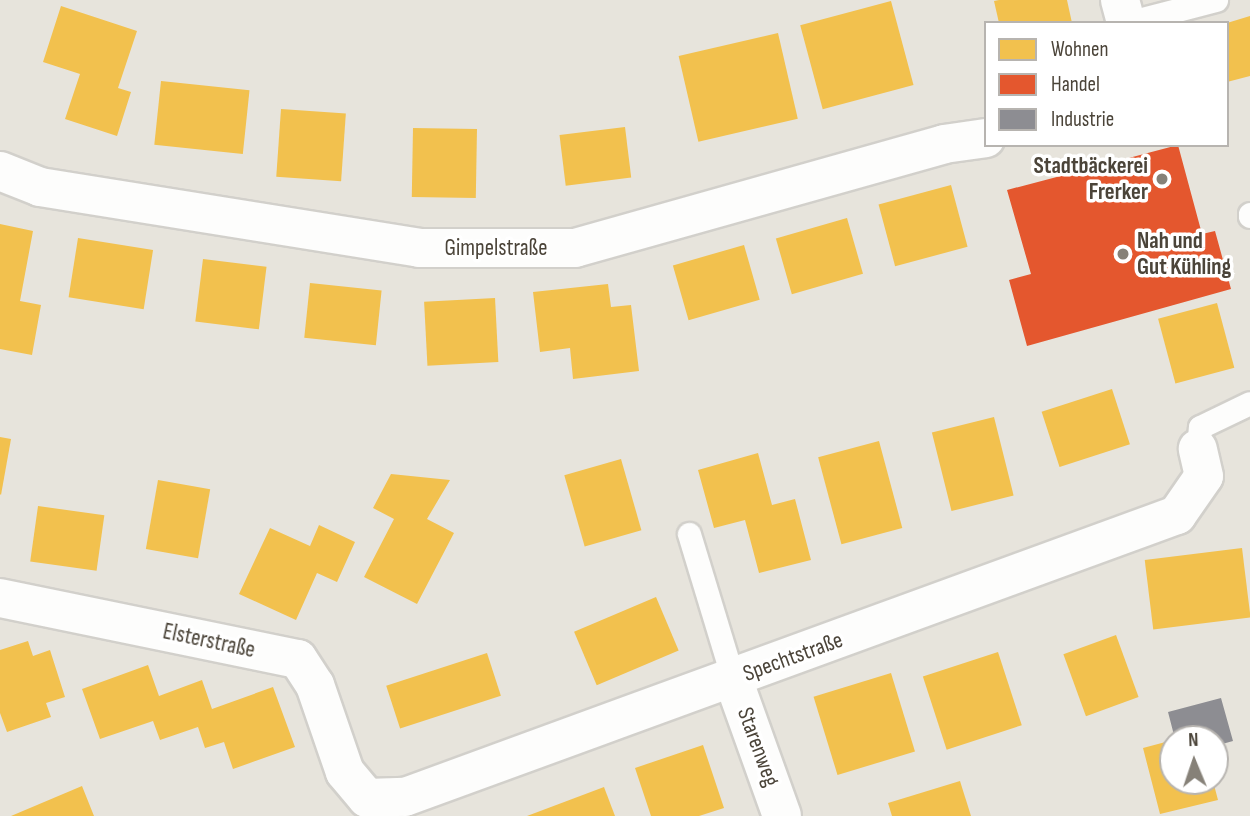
<!DOCTYPE html>
<meta charset="utf-8">
<style>
body{margin:0}
#map{position:relative;width:1250px;height:816px;overflow:hidden;background:#f4f2ee;font-family:"Sofia Sans Condensed",sans-serif}
div>[style]{position:absolute}
.residential>*{inset:0;background:#e7e4dc}
.homes>*{inset:0;background:#f2c14e;transform-origin:0 0}
.shops>*{inset:0;background:#e4572e}
.industry>*{inset:0;background:#8d8d92}
.roads{filter:drop-shadow(2px 0 #d2d0cb) drop-shadow(-2px 0 #d2d0cb) drop-shadow(0 2px #d2d0cb) drop-shadow(0 -2px #d2d0cb)}
.service>*{height:23px;margin:-11.5px;padding:0 11.5px;transform-origin:11.5px;border-radius:11.5px;background:#fdfdfc}
.minor>*{height:38px;margin:-19px;padding:0 19px;transform-origin:19px;border-radius:19px;background:#fdfdfc}
.dots>*{width:19px;height:19px;translate:-50% -50%;box-sizing:border-box;border:4px solid #fff;border-radius:50%}
span{translate:-50% -50%;white-space:nowrap;text-align:center;line-height:1.15;-webkit-text-stroke:7px #fff;paint-order:stroke}
.poi-label{font-size:23px;color:#4b4439;font-weight:700}
.right{translate:-100% -50%;text-align:right}
.left{translate:0 -50%;text-align:left}
.street-label{font-size:23px;color:#4b4439}
.legend{position:absolute;left:984px;top:21px;width:245px;height:126px;box-sizing:border-box;background:#fff;border:2px solid #b7b4b0;margin:0;padding:9px 12px;list-style:none;font-size:21px;color:#4b4439}
.legend li{display:flex;align-items:center;gap:14px;height:35px}
.legend b{width:35px;border:2px solid #b7b4b0}
.north{position:absolute;left:1159px;top:725px;width:70px;height:70px;box-sizing:border-box;background:#fff;border:2px solid #b7b4b0;border-radius:50%;rotate:358deg;font-size:19px;font-weight:700;line-height:28px;text-align:center;color:#4b4439}
.north::after{content:'';display:block;margin:auto;width:24px;height:32px;background:#868178;clip-path:polygon(50% 0,100% 100%,50% 72%,0 100%)}
</style>
<div id="map">
<div class="residential">
<div style="clip-path:polygon(evenodd,0 0,1250px 0,1250px 816px,0 816px,0 0,986px 23px,1227px 23px,1227px 145px,986px 145px,986px 23px,0 0,1173px 739px,1215px 739px,1215px 781px,1173px 781px,1173px 739px)"></div>
</div>
<div class="homes">
<div style="clip-path:polygon(999px 0,1067px 0,1072px 23px,999px 23px,994px 1px)"></div>
<div style="left:891px;top:1px;width:87px;height:94px;rotate:75deg"></div>
<div style="clip-path:polygon(61px 6px,137px 31px,118px 88px,131px 92px,117px 136px,65px 119px,80px 74px,43px 62px)"></div>
<div style="clip-path:polygon(1250px 16px,1250px 76px,1227px 82px,1227px 23px)"></div>
<div style="left:778px;top:33px;width:88px;height:102px;rotate:77deg"></div>
<div style="left:161px;top:81px;width:89px;height:64px;rotate:6deg"></div>
<div style="left:281px;top:109px;width:65px;height:68px;rotate:4deg"></div>
<div style="left:625px;top:127px;width:51px;height:66px;rotate:83deg"></div>
<div style="left:413px;top:128px;width:64px;height:69px;rotate:1deg"></div>
<div style="left:951px;top:185px;width:64px;height:75px;rotate:75deg"></div>
<div style="left:847px;top:218px;width:58px;height:74px;rotate:74deg"></div>
<div style="clip-path:polygon(0 224px,33px 231px,20px 301px,41px 305px,32px 355px,0 349px)"></div>
<div style="left:78px;top:238px;width:76px;height:60px;rotate:9deg"></div>
<div style="left:744px;top:245px;width:57px;height:74px;rotate:74deg"></div>
<div style="left:203px;top:259px;width:64px;height:63px;rotate:7deg"></div>
<div style="left:310px;top:283px;width:72px;height:55px;rotate:6deg"></div>
<div style="clip-path:polygon(608px 284px,611px 307px,631px 305px,639px 371px,573px 379px,570px 348px,540px 352px,533px 292px)"></div>
<div style="left:495px;top:298px;width:64px;height:71px;rotate:87deg"></div>
<div style="left:1217px;top:303px;width:67px;height:61px;rotate:75deg"></div>
<div style="left:1112px;top:389px;width:58px;height:74px;rotate:72deg"></div>
<div style="left:994px;top:417px;width:81px;height:64px;rotate:76deg"></div>
<div style="clip-path:polygon(0 437px,11px 439px,1px 495px,0 494px)"></div>
<div style="left:879px;top:441px;width:90px;height:63px;rotate:75deg"></div>
<div style="clip-path:polygon(758px 453px,772px 505px,795px 499px,811px 560px,759px 573px,745px 520px,714px 528px,698px 470px)"></div>
<div style="left:621px;top:459px;width:74px;height:59px;rotate:74deg"></div>
<div style="clip-path:polygon(391px 474px,450px 480px,427px 519px,454px 533px,417px 604px,364px 577px,394px 519px,373px 508px)"></div>
<div style="left:158px;top:480px;width:53px;height:70px;rotate:10deg"></div>
<div style="left:38px;top:506px;width:67px;height:56px;rotate:8deg"></div>
<div style="clip-path:polygon(319px 525px,355px 542px,337px 582px,317px 573px,296px 620px,239px 594px,270px 528px,310px 546px)"></div>
<div style="left:1242px;top:548px;width:70px;height:98px;rotate:83deg"></div>
<div style="left:656px;top:597px;width:58px;height:89px;rotate:67deg"></div>
<div style="left:1116px;top:635px;width:66px;height:56px;rotate:70deg"></div>
<div style="clip-path:polygon(28px 641px,33px 656px,50px 650px,65px 697px,46px 703px,51px 717px,7px 732px,0 713px,0 650px)"></div>
<div style="left:998px;top:652px;width:77px;height:79px;rotate:72deg"></div>
<div style="left:487px;top:653px;width:45px;height:106px;rotate:72deg"></div>
<div style="clip-path:polygon(148px 665px,159px 696px,202px 680px,212px 709px,273px 687px,295px 747px,233px 769px,224px 742px,205px 748px,198px 727px,160px 740px,153px 721px,100px 739px,82px 689px)"></div>
<div style="left:891px;top:673px;width:82px;height:81px;rotate:73deg"></div>
<div style="clip-path:polygon(1201px 732px,1202px 739px,1179px 739px,1179px 738px)"></div>
<div style="clip-path:polygon(1173px 740px,1173px 781px,1213px 781px,1218px 800px,1160px 814px,1143px 748px)"></div>
<div style="clip-path:polygon(703px 745px,724px 808px,699px 816px,651px 816px,635px 768px)"></div>
<div style="clip-path:polygon(960px 781px,971px 816px,892px 816px,888px 803px)"></div>
<div style="clip-path:polygon(82px 786px,94px 816px,11px 816px)"></div>
<div style="clip-path:polygon(604px 787px,615px 816px,527px 816px)"></div>
</div>
<div class="shops">
<div style="clip-path:polygon(1178px 145px,1202px 234px,1215px 231px,1231px 289px,1027px 346px,1009px 280px,1031px 274px,1007px 190px)"></div>
</div>
<div class="industry">
<div style="clip-path:polygon(1221px 698px,1233px 741px,1215px 746px,1215px 739px,1202px 739px,1201px 732px,1175px 739px,1168px 712px)"></div>
</div>
<div class="roads">
<div class="service">
<div style="left:1127px;top:23px;width:92px;rotate:-14.5deg"></div>
<div style="left:1250px;top:214px;width:2px;rotate:90deg"></div>
<div style="left:1198px;top:449px;width:22px;rotate:-85deg"></div>
<div style="left:1200px;top:427px;width:55px;rotate:-25.6deg"></div>
<div style="left:689px;top:534px;width:152px;rotate:73.1deg"></div>
</div>
<div class="minor">
<div style="left:1120px;top:0;width:24px;rotate:75deg"></div>
<div style="left:0;top:171px;width:43px;rotate:21.8deg"></div>
<div style="left:40px;top:187px;width:384px;rotate:9.1deg"></div>
<div style="left:419px;top:248px;width:156px"></div>
<div style="left:575px;top:248px;width:383px;rotate:-15.7deg"></div>
<div style="left:944px;top:144px;width:42px;rotate:-8.1deg"></div>
<div style="left:0;top:598px;width:304px;rotate:11.6deg"></div>
<div style="left:298px;top:659px;width:31px;rotate:57deg"></div>
<div style="left:315px;top:685px;width:92px;rotate:71deg"></div>
<div style="left:345px;top:772px;width:34px;rotate:50deg"></div>
<div style="left:367px;top:798px;width:38px;rotate:-2deg"></div>
<div style="left:405px;top:797px;width:822px;rotate:-20.07deg"></div>
<div style="left:1177px;top:515px;width:47px;rotate:-55.3deg"></div>
<div style="left:1204px;top:476px;width:28px;rotate:-103deg"></div>
<div style="left:733px;top:679px;width:145px;rotate:70.3deg"></div>
</div>
</div>
<div class="dots">
<div style="left:1162px;top:179px;background:#868178"></div>
<div style="left:1123px;top:254px;background:#868178"></div>
</div>
<div class="poi-label">
<span class="right" style="left:1148px;top:179px">Stadtbäckerei<br>Frerker</span>
<span class="left" style="left:1137px;top:254px">Nah und<br>Gut Kühling</span>
</div>
<div class="street-label">
<span style="left:496px;top:248px">Gimpelstraße</span>
<span style="left:209px;top:641px;rotate:12deg">Elsterstraße</span>
<span style="left:793px;top:657px;rotate:-20deg">Spechtstraße</span>
<span style="left:758px;top:747px;rotate:70deg">Starenweg</span>
</div>
<ul class="legend">
<li><b style="height:19px;background:#f2c14e"></b>Wohnen</li>
<li><b style="height:19px;background:#e4572e"></b>Handel</li>
<li><b style="height:19px;background:#8d8d92"></b>Industrie</li>
</ul>
<div class="north">N</div>
</div>
